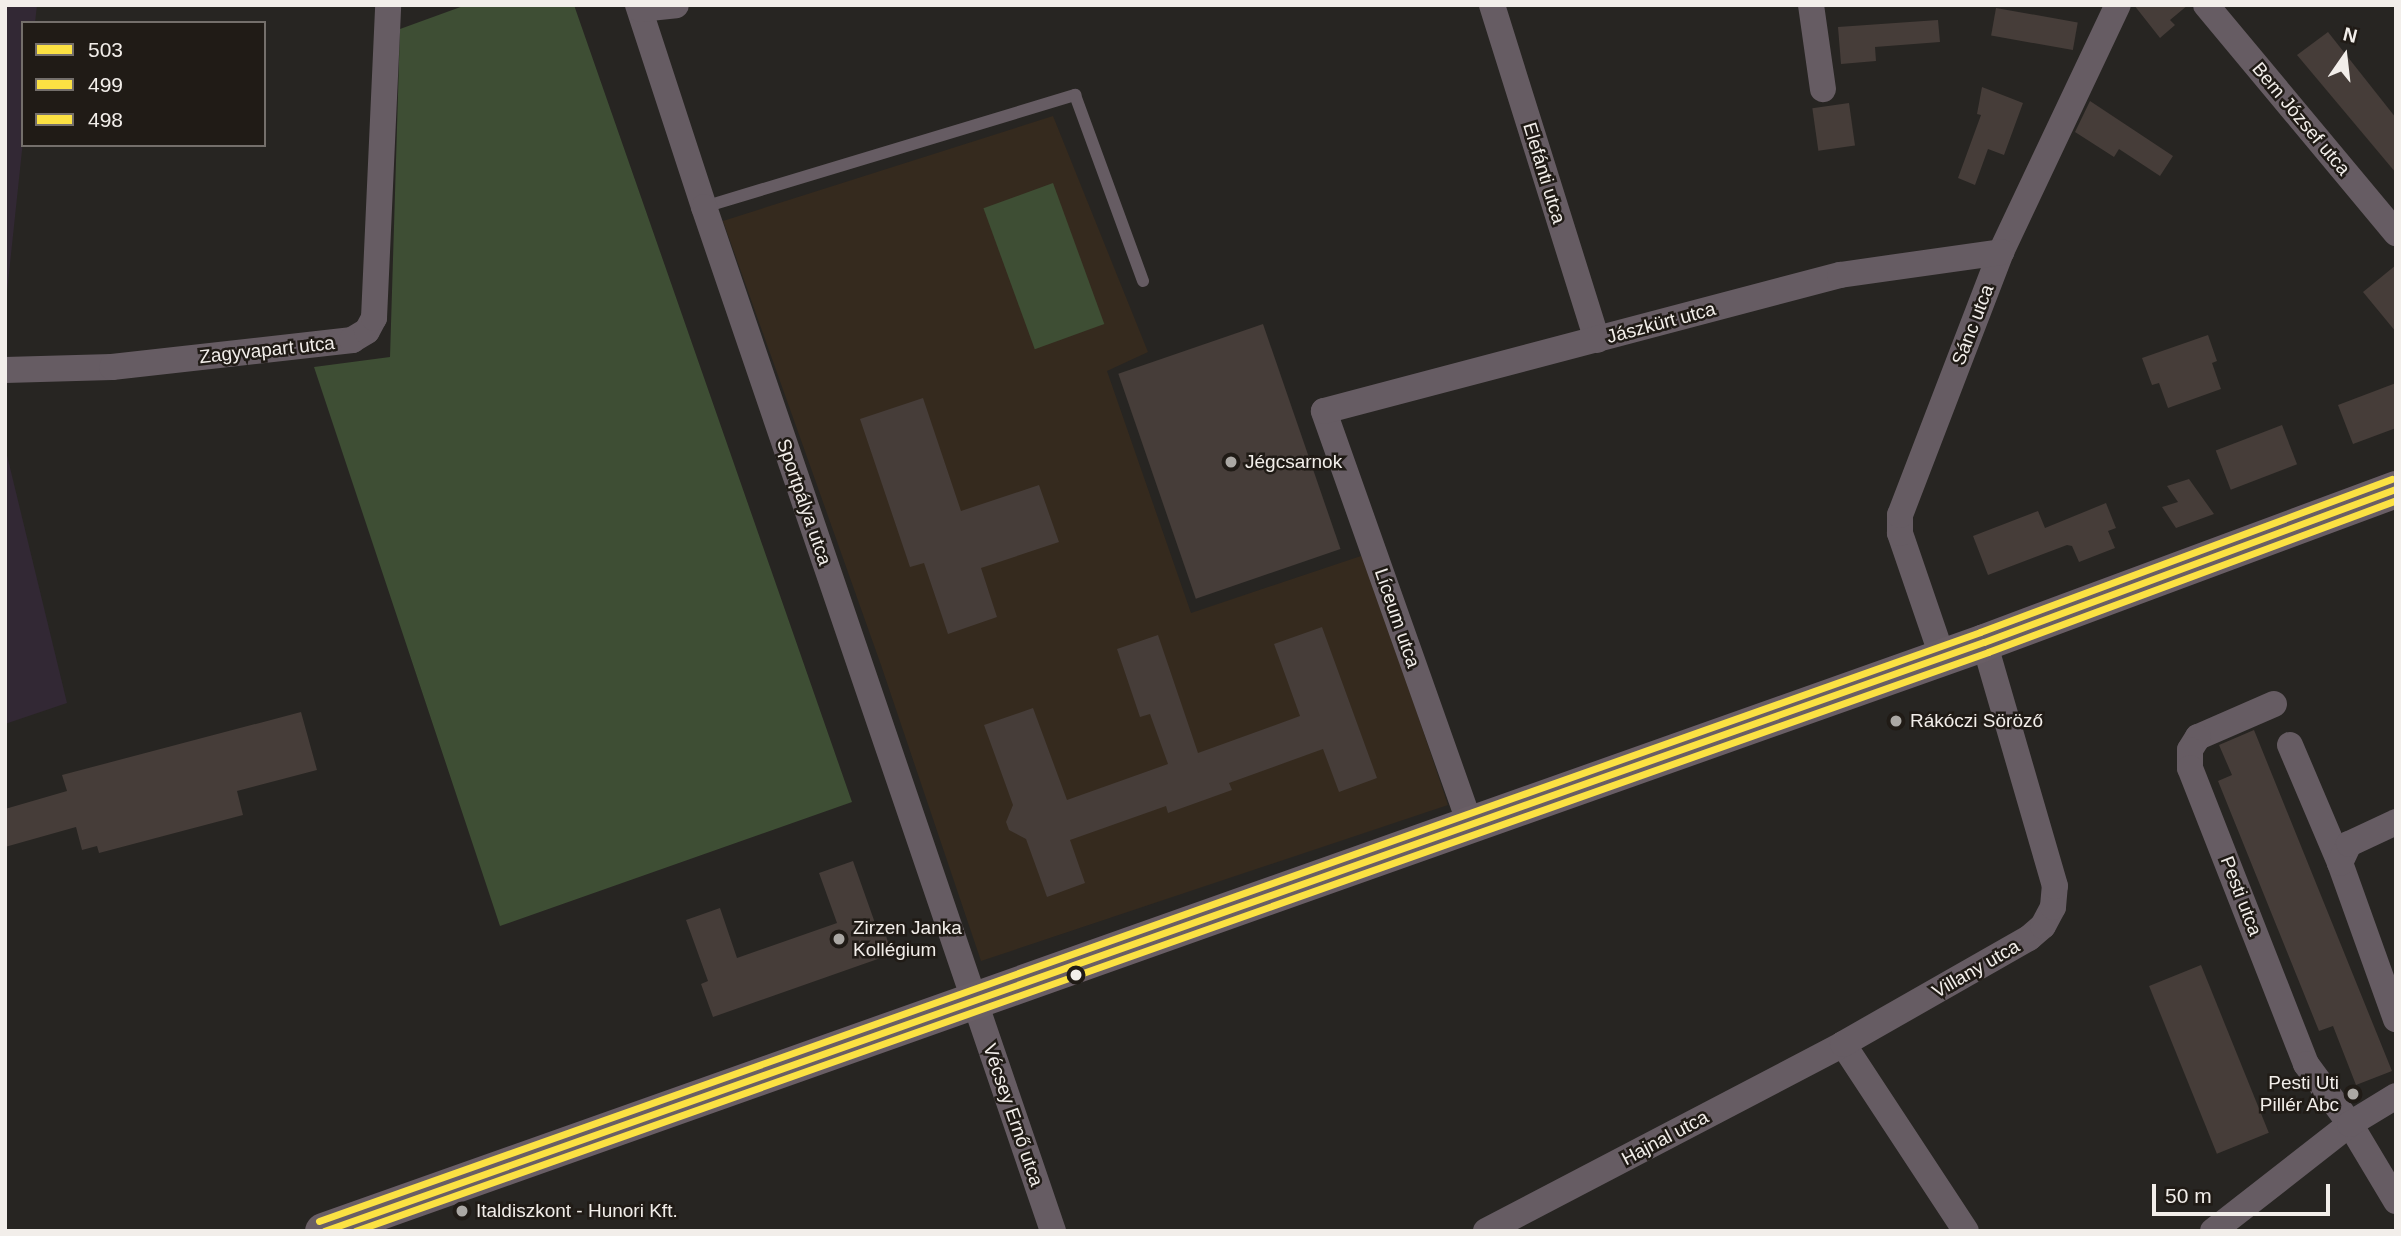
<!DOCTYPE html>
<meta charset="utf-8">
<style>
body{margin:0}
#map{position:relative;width:2401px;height:1236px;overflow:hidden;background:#272522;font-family:Helvetica,sans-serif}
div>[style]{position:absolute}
.industrial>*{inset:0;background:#322834}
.education>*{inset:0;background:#352a1e}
.green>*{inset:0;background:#3e4e34;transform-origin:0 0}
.building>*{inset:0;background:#463d39;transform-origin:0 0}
.lane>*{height:12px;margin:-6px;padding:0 6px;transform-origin:6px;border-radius:6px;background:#665c63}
.street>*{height:26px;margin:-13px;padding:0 13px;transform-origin:13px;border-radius:13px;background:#665c63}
.secondary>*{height:37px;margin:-18.5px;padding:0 18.5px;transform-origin:18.5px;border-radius:18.5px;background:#695e65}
.bus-1>*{height:7px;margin:-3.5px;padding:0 3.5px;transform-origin:3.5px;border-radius:3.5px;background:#fbe143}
.bus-2>*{height:7px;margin:-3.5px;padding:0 3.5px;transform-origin:3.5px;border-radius:3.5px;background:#fbe143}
.bus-3>*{height:7px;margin:-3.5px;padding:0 3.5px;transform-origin:3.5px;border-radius:3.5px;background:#fbe143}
.dots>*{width:19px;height:19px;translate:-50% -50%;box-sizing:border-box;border:4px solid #201b16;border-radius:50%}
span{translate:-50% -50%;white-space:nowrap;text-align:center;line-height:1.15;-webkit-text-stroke:5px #201b16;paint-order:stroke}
.street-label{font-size:19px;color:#f2eeea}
.poi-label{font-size:19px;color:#f2eeea}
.left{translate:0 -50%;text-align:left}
.right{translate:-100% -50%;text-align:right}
.frame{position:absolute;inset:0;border:7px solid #f2eeea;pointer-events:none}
.legend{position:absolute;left:21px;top:21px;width:245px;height:126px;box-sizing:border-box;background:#201b16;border:2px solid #746f6b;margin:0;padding:9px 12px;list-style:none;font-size:21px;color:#f2eeea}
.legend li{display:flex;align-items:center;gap:14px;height:35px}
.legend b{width:35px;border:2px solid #746f6b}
.north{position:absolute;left:2310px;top:21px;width:70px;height:70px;-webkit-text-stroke:5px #201b16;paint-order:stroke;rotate:14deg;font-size:19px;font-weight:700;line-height:28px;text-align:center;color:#f2eeea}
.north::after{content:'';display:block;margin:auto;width:24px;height:32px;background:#f2eeea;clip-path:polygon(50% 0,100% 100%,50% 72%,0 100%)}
.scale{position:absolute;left:2152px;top:1184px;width:178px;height:32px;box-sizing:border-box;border:4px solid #f2eeea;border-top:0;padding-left:9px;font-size:21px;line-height:24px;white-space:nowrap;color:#f2eeea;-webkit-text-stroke:5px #201b16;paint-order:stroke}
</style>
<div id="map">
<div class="industrial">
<div style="clip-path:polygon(5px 5px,37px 5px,35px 23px,23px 23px,23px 141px,5px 311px)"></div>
<div style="clip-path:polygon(5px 447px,67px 703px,5px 724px)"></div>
</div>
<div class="education">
<div style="clip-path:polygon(1053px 116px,1148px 352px,1107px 371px,1191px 613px,1364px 555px,1448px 805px,981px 961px,881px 665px,723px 221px)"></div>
</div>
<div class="green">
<div style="clip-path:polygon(466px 5px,574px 5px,852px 802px,500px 926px,314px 367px,390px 357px,400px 29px)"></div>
<div style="left:1053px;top:183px;width:150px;height:74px;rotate:70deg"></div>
</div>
<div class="building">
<div style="clip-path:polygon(2134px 5px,2188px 5px,2170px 20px,2175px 25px,2160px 38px)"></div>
<div style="left:1996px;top:8px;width:83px;height:28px;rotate:10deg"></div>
<div style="clip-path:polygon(1938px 20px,1940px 42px,1875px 47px,1876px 61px,1841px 64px,1838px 27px)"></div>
<div style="clip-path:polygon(2328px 32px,2396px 118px,2396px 173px,2297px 55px)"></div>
<div style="clip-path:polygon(1982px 87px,2023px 103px,2004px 155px,1988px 149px,1975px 185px,1958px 178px,1981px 115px,1977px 114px)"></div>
<div style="clip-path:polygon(2090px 101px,2173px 156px,2160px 176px,2119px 149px,2114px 157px,2075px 132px)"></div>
<div style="left:1849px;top:103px;width:43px;height:37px;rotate:82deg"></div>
<div style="clip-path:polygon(2396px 265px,2396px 332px,2363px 292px)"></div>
<div style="left:1263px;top:324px;width:238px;height:153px;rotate:71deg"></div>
<div style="clip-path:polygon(2208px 335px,2217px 361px,2212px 363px,2221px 389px,2168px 408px,2159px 383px,2152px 385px,2142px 358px)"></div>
<div style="clip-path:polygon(2396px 383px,2396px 428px,2353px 444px,2338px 405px)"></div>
<div style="clip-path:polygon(923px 398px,961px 511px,1039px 485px,1059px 542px,981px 568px,997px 617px,948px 634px,924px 563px,910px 567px,860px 419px)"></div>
<div style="left:2282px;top:425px;width:42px;height:71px;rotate:69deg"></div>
<div style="clip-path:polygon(2189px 479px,2214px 514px,2176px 528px,2162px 507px,2178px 502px,2167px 486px)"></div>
<div style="clip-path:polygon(2106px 503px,2116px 528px,2108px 531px,2115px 548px,2079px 562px,2072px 546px,2067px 545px,1988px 575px,1973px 536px,2038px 511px,2045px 528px)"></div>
<div style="clip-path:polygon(1322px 627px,1377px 778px,1339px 792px,1323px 749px,1229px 783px,1232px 790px,1168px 813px,1166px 806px,1070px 840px,1085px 883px,1047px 897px,1026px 839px,1009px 830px,1006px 822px,1013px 805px,984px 725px,1033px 708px,1067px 800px,1168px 764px,1150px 714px,1140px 717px,1117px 649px,1158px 635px,1198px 753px,1300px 716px,1274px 644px)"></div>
<div style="clip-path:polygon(301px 712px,317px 770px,237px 791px,243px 815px,99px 853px,97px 846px,82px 850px,76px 827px,5px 847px,5px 809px,67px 791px,62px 775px)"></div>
<div style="clip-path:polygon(2254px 730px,2392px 1071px,2356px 1085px,2333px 1026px,2319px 1031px,2218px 781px,2232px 775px,2219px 745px)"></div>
<div style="clip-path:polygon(853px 861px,875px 923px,881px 921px,892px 954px,713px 1017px,701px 984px,708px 981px,686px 920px,720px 908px,737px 958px,837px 923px,819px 873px)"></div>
<div style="left:2201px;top:965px;width:181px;height:56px;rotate:68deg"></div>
</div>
<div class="lane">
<div style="left:704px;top:207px;width:388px;rotate:-16.8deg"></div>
<div style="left:1075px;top:95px;width:198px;rotate:69.9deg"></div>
</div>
<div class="street">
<div style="left:638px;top:5px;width:213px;rotate:71.9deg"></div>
<div style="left:704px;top:207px;width:1082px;rotate:71.18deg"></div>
<div style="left:1492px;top:5px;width:351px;rotate:72.6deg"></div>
<div style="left:1811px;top:5px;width:85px;rotate:81.9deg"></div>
<div style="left:2206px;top:5px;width:297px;rotate:50.2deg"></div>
<div style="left:640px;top:9px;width:36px;rotate:-6deg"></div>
<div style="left:5px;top:370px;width:107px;rotate:-1.6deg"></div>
<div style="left:112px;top:367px;width:242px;rotate:-6.4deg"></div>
<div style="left:352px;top:340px;width:17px;rotate:-31deg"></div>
<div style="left:367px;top:331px;width:15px;rotate:-62deg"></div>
<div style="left:374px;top:318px;width:313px;rotate:-87.4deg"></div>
<div style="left:1942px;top:656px;width:130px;rotate:-108.9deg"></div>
<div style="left:1900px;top:533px;width:18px;rotate:-90deg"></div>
<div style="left:1900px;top:515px;width:282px;rotate:-69deg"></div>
<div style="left:2001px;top:252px;width:273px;rotate:-64.7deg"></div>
<div style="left:2274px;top:704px;width:83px;rotate:156.5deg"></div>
<div style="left:2198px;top:737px;width:15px;rotate:122deg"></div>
<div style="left:2190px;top:750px;width:18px;rotate:90deg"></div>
<div style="left:2190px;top:768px;width:318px;rotate:68.6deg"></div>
<div style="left:2306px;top:1064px;width:74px;rotate:53.7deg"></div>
<div style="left:2350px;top:1124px;width:90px;rotate:59.1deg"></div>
<div style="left:2290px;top:745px;width:128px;rotate:67deg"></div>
<div style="left:2340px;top:863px;width:166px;rotate:70.3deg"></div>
<div style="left:1470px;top:824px;width:438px;rotate:-109.5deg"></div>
<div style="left:1324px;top:411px;width:534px;rotate:-14.77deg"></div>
<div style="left:1840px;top:275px;width:163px;rotate:-8.1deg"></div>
<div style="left:2340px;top:863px;width:21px;rotate:-65deg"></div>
<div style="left:2349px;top:844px;width:52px;rotate:-25.1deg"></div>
<div style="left:1843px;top:1044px;width:224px;rotate:56.7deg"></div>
<div style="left:1486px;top:1231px;width:403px;rotate:-27.6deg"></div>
<div style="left:1843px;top:1044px;width:214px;rotate:-29.7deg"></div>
<div style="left:2029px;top:938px;width:18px;rotate:-41deg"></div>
<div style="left:2043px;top:926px;width:21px;rotate:-62deg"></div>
<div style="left:2053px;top:907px;width:21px;rotate:-85deg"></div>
<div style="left:2055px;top:886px;width:254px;rotate:-106.2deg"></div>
<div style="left:2213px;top:1231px;width:174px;rotate:-38deg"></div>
<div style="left:2350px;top:1124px;width:54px;rotate:-31.3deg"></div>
</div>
<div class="secondary">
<div style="left:323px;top:1231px;width:1762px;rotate:-19.52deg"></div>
<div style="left:1984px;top:642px;width:439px;rotate:-20.4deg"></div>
</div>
<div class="bus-1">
<div style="left:324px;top:1231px;width:1761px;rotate:-19.54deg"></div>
<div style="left:1984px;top:642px;width:439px;rotate:-20.4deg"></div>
</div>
<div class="bus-2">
<div style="left:355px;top:1231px;width:1733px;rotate:-19.52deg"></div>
<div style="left:1988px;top:652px;width:435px;rotate:-20.4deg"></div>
</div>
<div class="bus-3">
<div style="left:319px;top:1221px;width:1762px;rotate:-19.52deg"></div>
<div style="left:1980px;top:632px;width:439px;rotate:-20.4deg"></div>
</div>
<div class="dots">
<div style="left:1231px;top:462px;background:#aba8a4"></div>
<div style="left:1896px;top:721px;background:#aba8a4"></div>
<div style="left:839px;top:939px;background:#aba8a4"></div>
<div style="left:1076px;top:975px;background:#f2eeea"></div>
<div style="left:2353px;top:1094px;background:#aba8a4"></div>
<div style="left:462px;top:1211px;background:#aba8a4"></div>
</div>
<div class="street-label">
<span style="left:2301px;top:119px;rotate:50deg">Bem József utca</span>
<span style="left:1544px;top:173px;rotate:73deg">Elefánti utca</span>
<span style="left:1661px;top:323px;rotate:-15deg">Jászkürt utca</span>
<span style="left:1973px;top:325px;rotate:-69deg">Sánc utca</span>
<span style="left:267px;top:350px;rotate:-6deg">Zagyvapart utca</span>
<span style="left:804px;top:502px;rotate:71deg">Sportpálya utca</span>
<span style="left:1397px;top:618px;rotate:71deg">Líceum utca</span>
<span style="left:2241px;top:896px;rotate:69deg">Pesti utca</span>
<span style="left:1976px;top:969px;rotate:-30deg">Villany utca</span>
<span style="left:1013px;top:1115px;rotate:71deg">Vécsey Ernő utca</span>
<span style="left:1665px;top:1138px;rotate:-28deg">Hajnal utca</span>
</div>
<div class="poi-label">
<span class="left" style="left:1245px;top:462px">Jégcsarnok</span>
<span class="left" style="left:1910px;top:721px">Rákóczi Söröző</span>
<span class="left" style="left:853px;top:939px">Zirzen Janka<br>Kollégium</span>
<span class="right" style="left:2339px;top:1094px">Pesti Uti<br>Pillér Abc</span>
<span class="left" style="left:476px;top:1211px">Italdiszkont - Hunori Kft.</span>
</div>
<div class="frame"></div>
<ul class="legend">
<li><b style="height:9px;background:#fbe143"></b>503</li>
<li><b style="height:9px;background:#fbe143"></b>499</li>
<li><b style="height:9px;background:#fbe143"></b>498</li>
</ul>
<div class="north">N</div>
<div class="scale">50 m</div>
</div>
